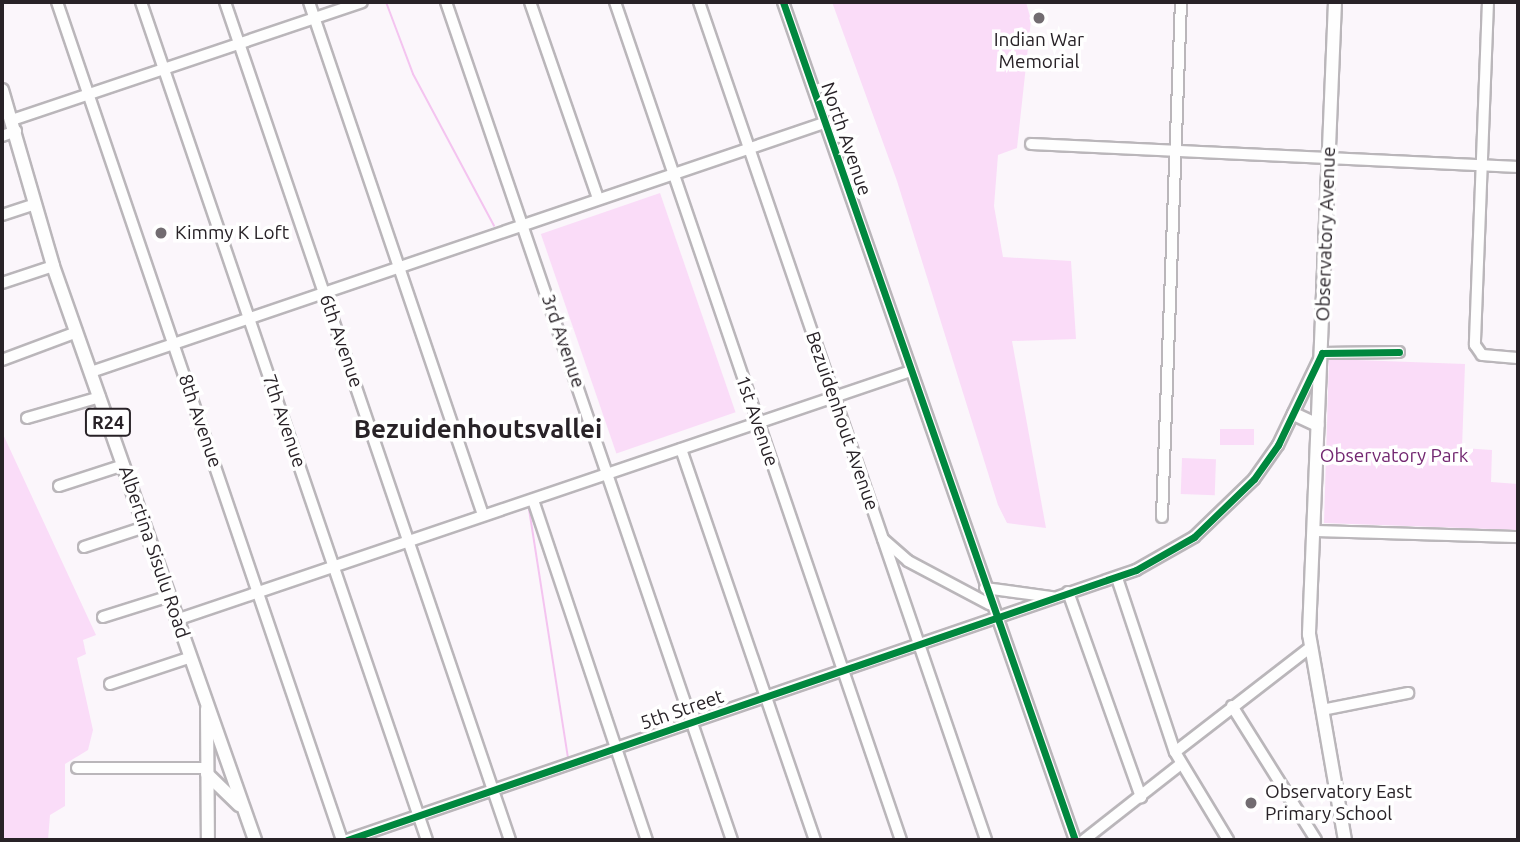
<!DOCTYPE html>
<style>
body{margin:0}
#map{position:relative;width:1520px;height:842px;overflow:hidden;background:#fbf6fb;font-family:Ubuntu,sans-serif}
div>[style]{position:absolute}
.green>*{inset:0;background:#fadcf8;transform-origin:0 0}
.stream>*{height:2px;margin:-1px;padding:0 1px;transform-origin:1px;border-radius:1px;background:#f4c4f0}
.roads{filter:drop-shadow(2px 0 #bab6ba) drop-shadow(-2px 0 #bab6ba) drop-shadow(0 2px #bab6ba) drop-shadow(0 -2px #bab6ba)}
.minor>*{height:10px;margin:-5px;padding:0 5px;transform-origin:5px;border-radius:5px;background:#fefefe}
.major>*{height:12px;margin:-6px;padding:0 6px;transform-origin:6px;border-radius:6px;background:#fefefe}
.cycleway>*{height:7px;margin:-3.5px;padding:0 3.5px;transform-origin:3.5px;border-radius:3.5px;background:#00873e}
.dots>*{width:19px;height:19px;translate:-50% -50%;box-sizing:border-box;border:4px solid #fff;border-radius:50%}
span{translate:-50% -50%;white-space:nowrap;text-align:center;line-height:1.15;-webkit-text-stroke:7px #fff;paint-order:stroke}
.shield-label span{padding:2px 5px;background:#fff;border:2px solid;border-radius:5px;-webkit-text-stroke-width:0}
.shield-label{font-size:18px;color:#282227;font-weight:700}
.poi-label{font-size:19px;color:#282227}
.left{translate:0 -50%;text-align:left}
.street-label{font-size:19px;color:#282227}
.park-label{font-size:19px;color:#732871}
.district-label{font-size:26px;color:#282227;font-weight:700}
.frame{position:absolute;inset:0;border:4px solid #282227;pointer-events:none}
</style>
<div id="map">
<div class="green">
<div style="clip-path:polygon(832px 2px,1026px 2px,1031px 20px,1017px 148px,998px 155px,994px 206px,1003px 257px,1071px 261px,1076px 339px,1012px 341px,1046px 528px,1007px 523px,998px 505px,897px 181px)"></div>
<div style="left:660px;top:193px;width:232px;height:126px;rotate:71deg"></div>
<div style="clip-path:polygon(1329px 359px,1465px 364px,1462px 448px,1492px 450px,1491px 482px,1518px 484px,1518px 530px,1324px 523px)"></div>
<div style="left:1220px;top:429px;width:34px;height:16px"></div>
<div style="clip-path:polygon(2px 432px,96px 635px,83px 640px,86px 654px,77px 658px,93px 730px,88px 750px,65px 764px,65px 806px,50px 815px,48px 840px,2px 840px)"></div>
<div style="left:1182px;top:458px;width:34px;height:36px;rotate:2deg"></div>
</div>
<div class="stream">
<div style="left:386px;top:2px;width:77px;rotate:69.4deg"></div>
<div style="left:413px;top:74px;width:172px;rotate:61.9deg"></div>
<div style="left:529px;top:509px;width:252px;rotate:81.1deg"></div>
</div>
<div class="roads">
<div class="minor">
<div style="left:57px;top:2px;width:885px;rotate:71.22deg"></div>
<div style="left:141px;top:2px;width:885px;rotate:71.16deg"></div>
<div style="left:225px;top:2px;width:885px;rotate:71.22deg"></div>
<div style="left:309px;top:2px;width:542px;rotate:71.26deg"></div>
<div style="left:446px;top:2px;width:885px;rotate:71.16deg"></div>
<div style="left:530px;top:2px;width:207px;rotate:70.9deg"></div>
<div style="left:615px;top:2px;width:885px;rotate:71.16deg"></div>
<div style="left:699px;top:2px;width:886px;rotate:71.09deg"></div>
<div style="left:783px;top:2px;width:887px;rotate:70.79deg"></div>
<div style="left:1488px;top:2px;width:343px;rotate:92.2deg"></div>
<div style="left:1475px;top:345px;width:12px;rotate:55deg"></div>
<div style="left:1482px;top:355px;width:36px;rotate:5deg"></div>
<div style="left:12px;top:120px;width:369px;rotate:-18.6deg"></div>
<div style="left:2px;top:136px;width:15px;rotate:-20deg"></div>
<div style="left:1031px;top:144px;width:488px;rotate:2.7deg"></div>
<div style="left:2px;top:215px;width:32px;rotate:-18deg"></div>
<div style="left:2px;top:283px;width:54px;rotate:-18.4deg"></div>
<div style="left:2px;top:360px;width:80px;rotate:-20.5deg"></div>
<div style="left:91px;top:372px;width:774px;rotate:-18.76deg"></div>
<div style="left:27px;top:418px;width:76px;rotate:-16deg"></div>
<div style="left:681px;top:449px;width:413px;rotate:71.1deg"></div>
<div style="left:59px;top:486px;width:68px;rotate:-17.9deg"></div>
<div style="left:533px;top:500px;width:359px;rotate:71.5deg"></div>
<div style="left:1162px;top:517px;width:515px;rotate:-87.89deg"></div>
<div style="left:1313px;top:531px;width:205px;rotate:1.7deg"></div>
<div style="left:883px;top:539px;width:33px;rotate:41deg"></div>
<div style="left:908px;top:561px;width:92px;rotate:28deg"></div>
<div style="left:84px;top:547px;width:64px;rotate:-18.2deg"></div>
<div style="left:1117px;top:578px;width:183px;rotate:71.6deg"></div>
<div style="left:1175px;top:752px;width:103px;rotate:58.9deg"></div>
<div style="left:985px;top:588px;width:68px;rotate:7.7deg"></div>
<div style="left:1068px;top:592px;width:218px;rotate:70.4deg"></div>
<div style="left:103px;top:617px;width:70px;rotate:-17.4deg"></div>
<div style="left:179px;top:619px;width:770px;rotate:-18.72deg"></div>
<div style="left:110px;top:684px;width:85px;rotate:-18.4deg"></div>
<div style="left:1232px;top:706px;width:158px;rotate:57.9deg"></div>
<div style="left:1322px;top:710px;width:88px;rotate:-11.2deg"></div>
<div style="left:1175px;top:752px;width:172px;rotate:-37.7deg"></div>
<div style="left:77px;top:768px;width:130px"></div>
<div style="left:347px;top:840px;width:834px;rotate:-18.89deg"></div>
<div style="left:1136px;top:570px;width:67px;rotate:-29.6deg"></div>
<div style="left:1194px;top:537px;width:83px;rotate:-44deg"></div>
<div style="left:1254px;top:479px;width:42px;rotate:-54.8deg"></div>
<div style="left:1278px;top:445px;width:102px;rotate:-64.4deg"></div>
<div style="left:1322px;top:353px;width:77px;rotate:-0.7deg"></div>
<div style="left:1084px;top:840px;width:123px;rotate:-38.1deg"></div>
</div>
<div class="major">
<div style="left:1335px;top:2px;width:633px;rotate:92.36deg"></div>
<div style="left:1309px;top:634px;width:209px;rotate:80.1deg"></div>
<div style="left:2px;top:90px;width:183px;rotate:73.8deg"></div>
<div style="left:53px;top:266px;width:609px;rotate:70.61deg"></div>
<div style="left:1294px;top:414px;width:26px;rotate:25deg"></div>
<div style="left:207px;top:709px;width:131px;rotate:89.6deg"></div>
<div style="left:207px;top:774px;width:45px;rotate:44.1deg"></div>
</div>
</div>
<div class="cycleway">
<div style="left:783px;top:2px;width:887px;rotate:70.79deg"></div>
<div style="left:347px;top:840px;width:834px;rotate:-18.89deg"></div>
<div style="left:1136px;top:570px;width:67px;rotate:-29.6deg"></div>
<div style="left:1194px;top:537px;width:83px;rotate:-44deg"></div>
<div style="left:1254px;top:479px;width:42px;rotate:-54.8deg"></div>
<div style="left:1278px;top:445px;width:102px;rotate:-64.4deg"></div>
<div style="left:1322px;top:353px;width:77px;rotate:-0.7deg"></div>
</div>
<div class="dots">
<div style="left:1039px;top:18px;background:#726c71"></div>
<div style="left:161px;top:233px;background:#726c71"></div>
<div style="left:1251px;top:803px;background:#726c71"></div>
</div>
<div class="shield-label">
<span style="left:108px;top:422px">R24</span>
</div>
<div class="poi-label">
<span style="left:1039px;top:51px">Indian War<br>Memorial</span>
<span class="left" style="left:175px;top:233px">Kimmy K Loft</span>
<span class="left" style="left:1265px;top:803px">Observatory East<br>Primary School</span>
</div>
<div class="street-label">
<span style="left:846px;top:139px;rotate:71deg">North Avenue</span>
<span style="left:1326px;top:234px;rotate:-88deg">Observatory Avenue</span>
<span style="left:341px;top:341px;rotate:71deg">6th Avenue</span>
<span style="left:563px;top:341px;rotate:71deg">3rd Avenue</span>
<span style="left:200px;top:421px;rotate:71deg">8th Avenue</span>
<span style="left:284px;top:421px;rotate:71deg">7th Avenue</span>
<span style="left:757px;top:421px;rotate:71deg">1st Avenue</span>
<span style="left:842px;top:421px;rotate:71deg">Bezuidenhout Avenue</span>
<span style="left:154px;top:552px;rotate:71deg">Albertina Sisulu Road</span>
<span style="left:682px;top:710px;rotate:-19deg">5th Street</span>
</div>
<div class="park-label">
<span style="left:1394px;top:456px">Observatory Park</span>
</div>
<div class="district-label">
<span style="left:478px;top:429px">Bezuidenhoutsvallei</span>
</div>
<div class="frame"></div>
</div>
